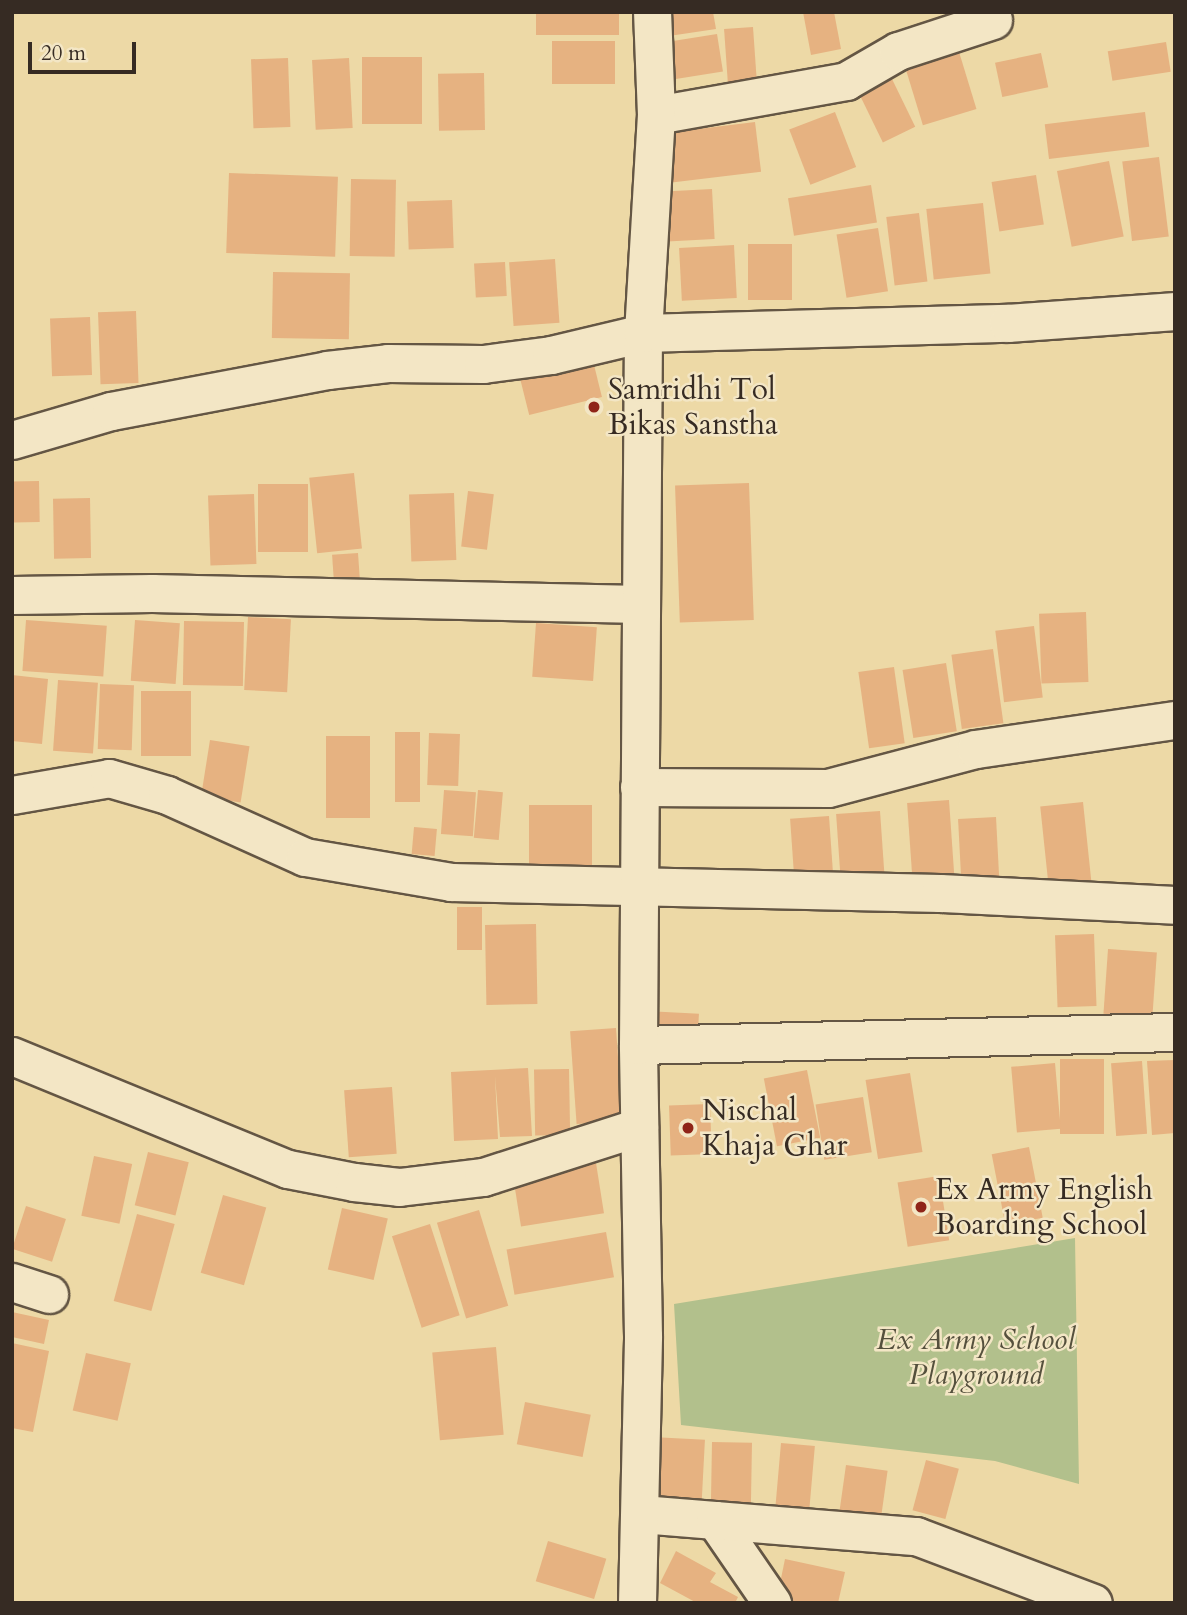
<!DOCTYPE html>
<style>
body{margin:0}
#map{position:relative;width:1187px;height:1615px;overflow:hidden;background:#edd9a6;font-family:Cardo,serif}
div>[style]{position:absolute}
.green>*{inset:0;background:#b2c08c}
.building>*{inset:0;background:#e6b281;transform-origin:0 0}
.roads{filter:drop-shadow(2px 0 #645644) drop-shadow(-2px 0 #645644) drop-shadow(0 2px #645644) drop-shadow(0 -2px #645644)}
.minor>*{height:37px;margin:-18.5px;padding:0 18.5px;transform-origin:18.5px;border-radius:18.5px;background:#f3e6c5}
.dots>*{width:19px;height:19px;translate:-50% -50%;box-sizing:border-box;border:4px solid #f3e6c5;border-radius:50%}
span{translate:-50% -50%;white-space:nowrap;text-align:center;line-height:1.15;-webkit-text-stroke:5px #f3e6c5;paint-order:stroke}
.poi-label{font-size:30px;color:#362b23}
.left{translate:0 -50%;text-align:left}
.park-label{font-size:30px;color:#55503d;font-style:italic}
.frame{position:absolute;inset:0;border:14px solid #362b23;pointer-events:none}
.scale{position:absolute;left:28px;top:42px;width:108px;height:32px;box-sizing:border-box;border:4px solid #362b23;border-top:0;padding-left:9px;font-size:21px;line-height:24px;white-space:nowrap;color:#362b23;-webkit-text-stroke:5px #f3e6c5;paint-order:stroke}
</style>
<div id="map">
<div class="green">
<div style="clip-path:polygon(1075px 1238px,1079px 1484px,995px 1461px,681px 1425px,674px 1304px)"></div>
</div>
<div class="building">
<div style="left:536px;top:12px;width:83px;height:23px"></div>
<div style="clip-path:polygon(665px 12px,713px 12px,716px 29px,669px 36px)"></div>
<div style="clip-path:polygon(803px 12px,834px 12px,841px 49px,811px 55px)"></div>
<div style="left:753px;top:27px;width:65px;height:29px;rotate:86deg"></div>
<div style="left:717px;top:34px;width:38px;height:62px;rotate:81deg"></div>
<div style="left:552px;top:41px;width:63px;height:43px"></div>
<div style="left:956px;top:42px;width:70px;height:56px;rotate:73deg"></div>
<div style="left:1166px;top:42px;width:30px;height:59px;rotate:81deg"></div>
<div style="left:1041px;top:53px;width:35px;height:47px;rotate:78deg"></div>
<div style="left:362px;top:57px;width:60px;height:67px"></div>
<div style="left:288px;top:58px;width:69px;height:37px;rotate:88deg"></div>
<div style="left:349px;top:58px;width:70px;height:37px;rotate:87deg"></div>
<div style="left:484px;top:73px;width:57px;height:46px;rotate:89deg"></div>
<div style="left:892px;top:79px;width:53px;height:36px;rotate:64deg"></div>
<div style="left:835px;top:112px;width:59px;height:49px;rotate:69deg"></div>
<div style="left:1145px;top:112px;width:35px;height:101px;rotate:83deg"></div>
<div style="left:755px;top:122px;width:50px;height:94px;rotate:83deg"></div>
<div style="left:1159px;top:157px;width:80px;height:37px;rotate:83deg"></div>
<div style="left:1109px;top:161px;width:77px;height:53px;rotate:79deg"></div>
<div style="left:229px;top:173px;width:109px;height:80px;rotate:2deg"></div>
<div style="left:1036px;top:175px;width:50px;height:45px;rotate:81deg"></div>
<div style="left:351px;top:179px;width:45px;height:77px;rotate:1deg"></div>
<div style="left:871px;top:185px;width:38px;height:84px;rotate:81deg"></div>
<div style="left:712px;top:189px;width:50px;height:52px;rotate:87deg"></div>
<div style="left:452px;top:200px;width:48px;height:45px;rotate:88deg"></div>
<div style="left:983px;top:203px;width:71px;height:57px;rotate:84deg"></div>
<div style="left:919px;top:213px;width:69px;height:33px;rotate:83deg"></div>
<div style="left:878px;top:228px;width:64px;height:42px;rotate:81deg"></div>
<div style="left:748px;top:244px;width:44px;height:56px"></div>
<div style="left:734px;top:245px;width:53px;height:55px;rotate:87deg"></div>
<div style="left:555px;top:259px;width:64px;height:46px;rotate:86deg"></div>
<div style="left:505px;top:262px;width:34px;height:31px;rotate:87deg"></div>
<div style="left:273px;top:272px;width:77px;height:66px;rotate:1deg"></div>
<div style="left:136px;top:311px;width:72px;height:38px;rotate:88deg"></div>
<div style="left:90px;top:317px;width:58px;height:40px;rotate:88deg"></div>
<div style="left:593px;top:361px;width:37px;height:75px;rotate:76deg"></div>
<div style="left:354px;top:473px;width:76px;height:45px;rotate:84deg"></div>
<div style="left:39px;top:481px;width:41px;height:27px;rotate:89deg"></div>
<div style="left:749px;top:483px;width:137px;height:74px;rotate:88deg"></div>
<div style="left:258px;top:484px;width:50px;height:68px"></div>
<div style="left:468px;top:491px;width:26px;height:56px;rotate:7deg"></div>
<div style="left:454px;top:493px;width:67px;height:45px;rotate:88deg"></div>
<div style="left:254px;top:494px;width:70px;height:46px;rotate:88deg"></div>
<div style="left:90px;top:498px;width:60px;height:37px;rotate:89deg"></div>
<div style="left:358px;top:553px;width:28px;height:26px;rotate:86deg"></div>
<div style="left:1086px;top:612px;width:70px;height:47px;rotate:88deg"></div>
<div style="left:248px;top:617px;width:43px;height:73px;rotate:3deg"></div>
<div style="left:26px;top:620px;width:81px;height:51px;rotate:4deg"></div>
<div style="left:135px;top:620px;width:45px;height:61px;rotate:4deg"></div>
<div style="left:184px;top:621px;width:60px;height:64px;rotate:1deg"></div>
<div style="left:536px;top:623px;width:61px;height:54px;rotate:4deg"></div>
<div style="left:1034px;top:626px;width:72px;height:39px;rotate:83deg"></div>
<div style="left:993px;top:649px;width:75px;height:42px;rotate:82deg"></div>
<div style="left:946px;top:663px;width:69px;height:44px;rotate:81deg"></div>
<div style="left:894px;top:667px;width:77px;height:36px;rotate:82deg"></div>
<div style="clip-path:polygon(12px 675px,48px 679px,42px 744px,12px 741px)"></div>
<div style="left:58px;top:680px;width:40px;height:71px;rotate:4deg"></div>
<div style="left:100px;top:684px;width:34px;height:65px;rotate:2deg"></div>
<div style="left:141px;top:691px;width:50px;height:65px"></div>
<div style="left:395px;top:732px;width:25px;height:70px"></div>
<div style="left:429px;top:733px;width:31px;height:52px;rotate:2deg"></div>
<div style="left:326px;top:736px;width:44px;height:82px"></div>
<div style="left:210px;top:740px;width:40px;height:57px;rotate:9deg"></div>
<div style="left:444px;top:790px;width:32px;height:44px;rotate:4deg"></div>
<div style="left:478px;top:790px;width:25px;height:48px;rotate:5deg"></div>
<div style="left:949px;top:800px;width:79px;height:42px;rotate:86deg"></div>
<div style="left:1083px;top:802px;width:79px;height:43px;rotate:84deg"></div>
<div style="left:529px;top:805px;width:63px;height:62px"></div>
<div style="left:880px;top:811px;width:68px;height:44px;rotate:86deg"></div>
<div style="left:829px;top:816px;width:66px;height:39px;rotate:86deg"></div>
<div style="left:996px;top:817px;width:64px;height:38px;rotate:87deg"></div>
<div style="left:414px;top:827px;width:23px;height:27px;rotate:5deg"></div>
<div style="left:457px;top:907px;width:25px;height:43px"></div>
<div style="left:536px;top:924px;width:80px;height:51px;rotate:89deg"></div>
<div style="left:1094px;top:934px;width:72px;height:39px;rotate:88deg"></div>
<div style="left:1108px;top:949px;width:49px;height:65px;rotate:4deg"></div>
<div style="left:646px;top:1011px;width:53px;height:25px;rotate:3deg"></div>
<div style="left:616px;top:1028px;width:93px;height:46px;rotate:86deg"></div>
<div style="left:1060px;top:1059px;width:44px;height:75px"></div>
<div style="clip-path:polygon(1175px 1060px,1175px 1133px,1152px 1135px,1147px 1061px)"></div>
<div style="left:1142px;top:1061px;width:73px;height:31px;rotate:86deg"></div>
<div style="left:1055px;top:1063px;width:66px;height:44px;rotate:85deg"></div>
<div style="clip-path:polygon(528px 1068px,532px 1136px,500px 1137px,495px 1076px,498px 1139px,454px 1141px,451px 1072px)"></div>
<div style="left:569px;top:1069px;width:66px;height:35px;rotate:89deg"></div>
<div style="left:807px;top:1070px;width:69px;height:44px;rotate:79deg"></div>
<div style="left:910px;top:1073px;width:80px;height:45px;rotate:81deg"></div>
<div style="left:392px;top:1087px;width:67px;height:48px;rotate:86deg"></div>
<div style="left:863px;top:1097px;width:56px;height:48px;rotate:81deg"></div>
<div style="left:710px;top:1104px;width:50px;height:41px;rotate:88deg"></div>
<div style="left:1029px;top:1147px;width:72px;height:38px;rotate:79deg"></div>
<div style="left:148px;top:1152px;width:42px;height:55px;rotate:14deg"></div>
<div style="left:94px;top:1156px;width:39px;height:61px;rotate:12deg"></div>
<div style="left:596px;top:1163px;width:51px;height:84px;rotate:81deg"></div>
<div style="left:939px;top:1176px;width:65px;height:42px;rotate:81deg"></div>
<div style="left:223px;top:1195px;width:45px;height:81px;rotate:16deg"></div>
<div style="left:26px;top:1206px;width:42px;height:45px;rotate:18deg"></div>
<div style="left:342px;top:1208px;width:47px;height:63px;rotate:13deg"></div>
<div style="left:479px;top:1210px;width:100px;height:44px;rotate:73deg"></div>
<div style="left:137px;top:1214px;width:39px;height:90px;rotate:15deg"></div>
<div style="left:430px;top:1224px;width:96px;height:40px;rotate:72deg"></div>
<div style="left:606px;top:1232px;width:46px;height:101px;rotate:80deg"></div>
<div style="clip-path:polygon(12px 1312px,49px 1320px,44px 1344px,12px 1337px)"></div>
<div style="clip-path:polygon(12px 1343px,49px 1351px,33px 1432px,12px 1428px)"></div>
<div style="left:496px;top:1347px;width:88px;height:64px;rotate:85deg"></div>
<div style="left:86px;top:1353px;width:46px;height:59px;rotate:13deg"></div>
<div style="left:525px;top:1402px;width:67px;height:43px;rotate:11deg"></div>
<div style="left:652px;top:1437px;width:53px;height:68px;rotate:3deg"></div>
<div style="left:712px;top:1442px;width:40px;height:67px;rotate:1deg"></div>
<div style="left:781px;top:1443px;width:34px;height:69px;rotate:5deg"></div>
<div style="left:926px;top:1460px;width:34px;height:52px;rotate:15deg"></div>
<div style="left:846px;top:1465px;width:42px;height:47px;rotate:8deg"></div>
<div style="left:548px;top:1541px;width:61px;height:42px;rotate:17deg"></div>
<div style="clip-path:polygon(676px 1551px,716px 1573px,710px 1582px,738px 1597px,735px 1603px,697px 1603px,660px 1583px)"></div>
<div style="clip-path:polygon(785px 1559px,845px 1572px,838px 1603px,776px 1603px)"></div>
</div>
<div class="roads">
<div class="minor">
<div style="left:656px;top:115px;width:193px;rotate:-10.1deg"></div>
<div style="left:846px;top:81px;width:60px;rotate:-30deg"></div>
<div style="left:898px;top:51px;width:100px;rotate:-18.1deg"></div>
<div style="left:12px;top:440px;width:103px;rotate:-16.3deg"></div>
<div style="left:111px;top:411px;width:220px;rotate:-10.7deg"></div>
<div style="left:327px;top:370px;width:61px;rotate:-6.5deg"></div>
<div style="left:388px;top:363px;width:95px;rotate:0.6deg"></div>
<div style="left:483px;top:364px;width:69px;rotate:-7.5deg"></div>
<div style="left:551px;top:355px;width:95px;rotate:-13.4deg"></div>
<div style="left:643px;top:333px;width:365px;rotate:-1.6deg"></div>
<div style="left:1008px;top:323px;width:167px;rotate:-4.1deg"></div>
<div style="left:12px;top:595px;width:140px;rotate:-0.8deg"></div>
<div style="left:152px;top:593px;width:489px;rotate:1.3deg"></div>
<div style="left:639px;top:787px;width:189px;rotate:0.3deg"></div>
<div style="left:828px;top:788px;width:153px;rotate:-14.8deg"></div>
<div style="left:976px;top:749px;width:201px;rotate:-8.3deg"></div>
<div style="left:12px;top:795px;width:98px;rotate:-9.9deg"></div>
<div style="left:109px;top:778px;width:60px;rotate:16.3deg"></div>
<div style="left:167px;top:795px;width:151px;rotate:24.2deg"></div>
<div style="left:305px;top:857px;width:148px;rotate:9.7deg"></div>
<div style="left:451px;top:882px;width:489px;rotate:1.3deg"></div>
<div style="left:940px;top:893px;width:235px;rotate:2.9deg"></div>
<div style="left:638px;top:1045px;width:537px;rotate:-1.39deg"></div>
<div style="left:12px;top:1056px;width:298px;rotate:22.3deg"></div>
<div style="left:288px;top:1169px;width:67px;rotate:11.1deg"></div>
<div style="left:354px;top:1182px;width:45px;rotate:6.3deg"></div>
<div style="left:399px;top:1187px;width:85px;rotate:-6.8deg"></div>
<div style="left:483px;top:1177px;width:164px;rotate:-17.8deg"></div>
<div style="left:12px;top:1282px;width:39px;rotate:18deg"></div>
<div style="left:641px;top:1514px;width:74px;rotate:4.6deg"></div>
<div style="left:715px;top:1520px;width:101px;rotate:55.5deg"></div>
<div style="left:715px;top:1520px;width:202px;rotate:4.6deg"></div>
<div style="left:916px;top:1536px;width:189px;rotate:20.7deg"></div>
<div style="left:637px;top:1603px;width:267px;rotate:-88.7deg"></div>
<div style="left:643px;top:1336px;width:291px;rotate:-91deg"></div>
<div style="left:638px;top:1045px;width:712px;rotate:-89.6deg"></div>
<div style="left:643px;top:333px;width:218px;rotate:-86.6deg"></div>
<div style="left:656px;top:115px;width:103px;rotate:-92.2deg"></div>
</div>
</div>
<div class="dots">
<div style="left:594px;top:407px;background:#8f2418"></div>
<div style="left:688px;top:1128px;background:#8f2418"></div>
<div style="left:921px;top:1207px;background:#8f2418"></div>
</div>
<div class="poi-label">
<span class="left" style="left:608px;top:407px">Samridhi Tol<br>Bikas Sanstha</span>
<span class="left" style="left:702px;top:1128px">Nischal<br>Khaja Ghar</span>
<span class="left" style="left:935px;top:1207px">Ex Army English<br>Boarding School</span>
</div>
<div class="park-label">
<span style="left:976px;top:1357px">Ex Army School<br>Playground</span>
</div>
<div class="frame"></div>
<div class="scale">20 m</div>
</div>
